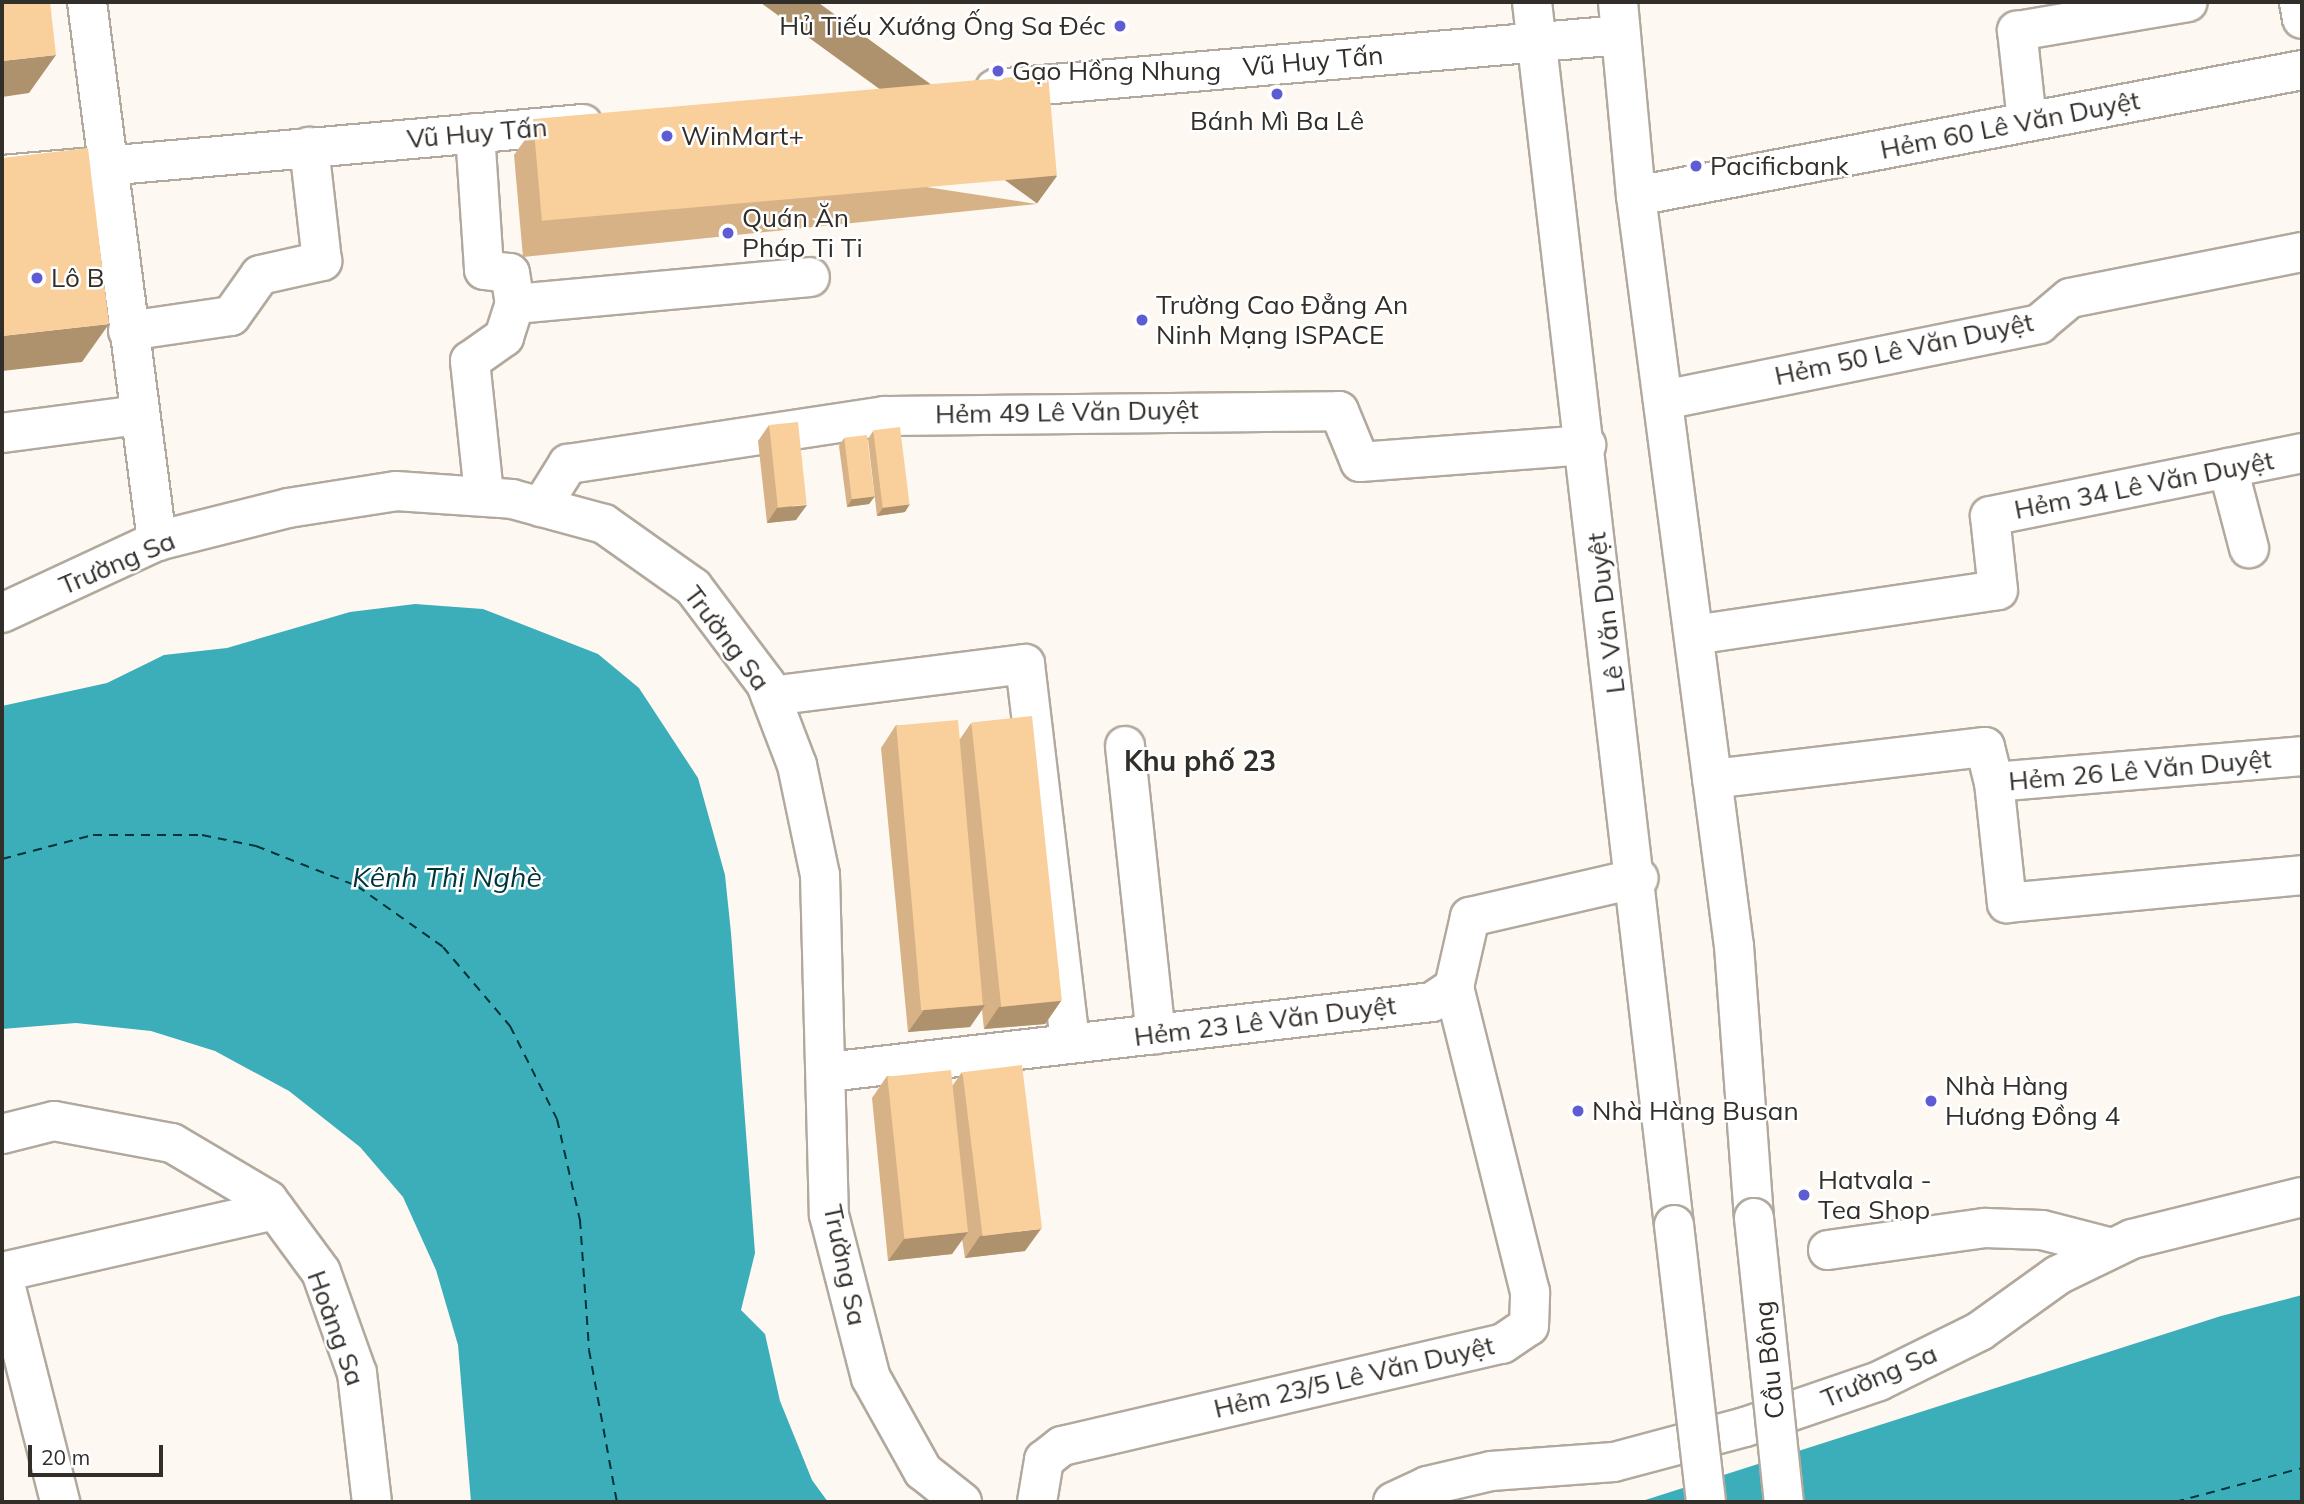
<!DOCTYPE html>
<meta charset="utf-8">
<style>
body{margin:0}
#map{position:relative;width:2304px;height:1504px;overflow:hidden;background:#fdf8f1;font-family:Mulish,sans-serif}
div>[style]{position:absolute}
.water>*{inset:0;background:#3caeba}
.ferry>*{height:2px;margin-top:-1px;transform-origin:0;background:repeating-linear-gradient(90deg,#003439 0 9px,transparent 0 16px)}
.roads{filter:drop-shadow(2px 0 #b2a99e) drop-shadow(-2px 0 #b2a99e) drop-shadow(0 2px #b2a99e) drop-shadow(0 -2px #b2a99e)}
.minor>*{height:38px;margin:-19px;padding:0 19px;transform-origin:19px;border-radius:19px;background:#fff}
.major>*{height:38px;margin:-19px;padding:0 19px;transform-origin:19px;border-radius:19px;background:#fff}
.bridges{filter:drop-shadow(2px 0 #b2a99e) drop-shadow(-2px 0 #b2a99e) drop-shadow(0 2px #b2a99e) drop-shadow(0 -2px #b2a99e)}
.major-bridge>*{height:38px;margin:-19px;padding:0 19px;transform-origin:19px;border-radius:19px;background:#fff}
.wall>*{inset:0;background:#d6b286}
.shaded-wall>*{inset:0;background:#ae916d;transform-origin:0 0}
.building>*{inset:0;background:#f9cf9c;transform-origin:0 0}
.dots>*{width:19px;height:19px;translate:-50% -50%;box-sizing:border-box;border:4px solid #fff;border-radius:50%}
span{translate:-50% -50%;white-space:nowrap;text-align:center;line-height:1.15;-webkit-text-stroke:5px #fff;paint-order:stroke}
.poi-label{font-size:26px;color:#322e2a}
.right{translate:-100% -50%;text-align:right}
.left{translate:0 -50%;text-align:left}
.street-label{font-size:26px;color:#322e2a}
.neighbourhood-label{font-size:28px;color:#322e2a;font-weight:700}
.water-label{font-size:28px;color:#003439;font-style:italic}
.frame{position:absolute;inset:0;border:4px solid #322e2a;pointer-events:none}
.scale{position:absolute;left:28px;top:1445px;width:135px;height:32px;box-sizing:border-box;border:4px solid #322e2a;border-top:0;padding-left:9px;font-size:21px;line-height:24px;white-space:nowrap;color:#322e2a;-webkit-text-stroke:5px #fff;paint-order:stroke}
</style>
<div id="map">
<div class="water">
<div style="clip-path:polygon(415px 604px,483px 609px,598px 654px,639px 688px,698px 778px,725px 875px,731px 933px,755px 1253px,741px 1310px,765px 1334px,780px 1401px,812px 1480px,828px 1502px,471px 1502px,458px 1345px,436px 1270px,403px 1197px,360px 1147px,289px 1091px,215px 1051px,151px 1031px,76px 1023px,2px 1029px,2px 706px,107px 683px,164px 655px,227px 648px,350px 612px)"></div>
<div style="clip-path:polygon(2302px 1295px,2302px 1502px,1639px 1502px,2221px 1316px)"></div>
</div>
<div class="ferry">
<div style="left:2px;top:859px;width:94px;rotate:-14.8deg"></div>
<div style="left:93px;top:835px;width:109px"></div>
<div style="left:202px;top:835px;width:55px;rotate:11.5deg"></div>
<div style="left:256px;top:846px;width:109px;rotate:21.6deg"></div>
<div style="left:357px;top:886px;width:105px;rotate:35.3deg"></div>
<div style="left:443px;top:947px;width:104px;rotate:49.7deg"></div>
<div style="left:510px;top:1026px;width:104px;rotate:63.2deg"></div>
<div style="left:557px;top:1119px;width:104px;rotate:77.2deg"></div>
<div style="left:580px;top:1220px;width:130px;rotate:86deg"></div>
<div style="left:589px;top:1350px;width:155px;rotate:79.6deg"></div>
<div style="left:2175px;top:1502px;width:131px;rotate:-15deg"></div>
</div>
<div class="roads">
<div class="minor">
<div style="left:87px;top:2px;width:544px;rotate:82.6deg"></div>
<div style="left:2299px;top:2px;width:17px;rotate:80deg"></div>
<div style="left:995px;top:89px;width:628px;rotate:-4.93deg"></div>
<div style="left:2027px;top:121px;width:91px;rotate:-96.3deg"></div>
<div style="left:2017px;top:31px;width:173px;rotate:-9.6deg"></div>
<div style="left:475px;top:133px;width:137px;rotate:86.2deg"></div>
<div style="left:484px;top:270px;width:26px;rotate:7deg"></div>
<div style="left:510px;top:273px;width:31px;rotate:81deg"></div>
<div style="left:515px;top:304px;width:296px;rotate:-5.2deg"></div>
<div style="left:2px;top:175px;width:583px;rotate:-5.02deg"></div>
<div style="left:1636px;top:196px;width:678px;rotate:-10.71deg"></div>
<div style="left:128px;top:331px;width:104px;rotate:-8.3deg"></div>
<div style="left:231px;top:316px;width:50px;rotate:-54.7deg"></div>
<div style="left:260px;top:275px;width:64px;rotate:-12.7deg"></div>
<div style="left:322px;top:261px;width:115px;rotate:-96.5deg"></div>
<div style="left:1663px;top:400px;width:384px;rotate:-11.4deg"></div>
<div style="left:2039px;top:324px;width:40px;rotate:-40deg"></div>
<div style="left:2070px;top:298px;width:237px;rotate:-11.2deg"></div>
<div style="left:2px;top:433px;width:138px;rotate:-7.5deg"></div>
<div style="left:2228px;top:468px;width:83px;rotate:75.3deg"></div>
<div style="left:484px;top:494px;width:134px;rotate:-96deg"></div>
<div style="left:470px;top:361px;width:42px;rotate:-35.2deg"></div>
<div style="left:504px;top:337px;width:35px;rotate:-72deg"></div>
<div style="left:541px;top:507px;width:51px;rotate:-57.9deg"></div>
<div style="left:568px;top:464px;width:320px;rotate:-8.6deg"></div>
<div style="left:884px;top:416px;width:455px;rotate:-0.6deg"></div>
<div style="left:1339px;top:411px;width:55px;rotate:67.6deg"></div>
<div style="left:1360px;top:462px;width:227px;rotate:-4.3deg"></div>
<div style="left:2px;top:613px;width:171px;rotate:-24.9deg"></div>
<div style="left:157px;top:541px;width:135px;rotate:-14.1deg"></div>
<div style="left:288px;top:508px;width:109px;rotate:-8.9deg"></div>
<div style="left:396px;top:491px;width:116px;rotate:3.9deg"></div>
<div style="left:512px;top:499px;width:95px;rotate:15.2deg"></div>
<div style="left:604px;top:524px;width:109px;rotate:35.3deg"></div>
<div style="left:693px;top:587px;width:121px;rotate:53deg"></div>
<div style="left:766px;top:684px;width:87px;rotate:69.1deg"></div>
<div style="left:797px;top:765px;width:112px;rotate:78.2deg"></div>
<div style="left:820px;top:875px;width:340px;rotate:88.5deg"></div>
<div style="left:829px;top:1215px;width:168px;rotate:75.6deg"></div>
<div style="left:871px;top:1378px;width:107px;rotate:60.8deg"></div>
<div style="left:923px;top:1471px;width:50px;rotate:38.5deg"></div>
<div style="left:1694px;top:635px;width:307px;rotate:-8.4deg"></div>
<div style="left:1998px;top:590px;width:74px;rotate:-96.2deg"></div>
<div style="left:1990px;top:516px;width:318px;rotate:-11.4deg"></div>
<div style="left:771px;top:696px;width:256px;rotate:-7.2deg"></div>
<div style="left:1025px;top:664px;width:382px;rotate:83.2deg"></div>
<div style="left:1125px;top:746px;width:290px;rotate:83.9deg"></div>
<div style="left:1712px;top:779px;width:275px;rotate:-6.7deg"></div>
<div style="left:1985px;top:747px;width:36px;rotate:76deg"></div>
<div style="left:1994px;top:782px;width:309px;rotate:-4.8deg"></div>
<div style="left:1994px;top:782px;width:122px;rotate:83.9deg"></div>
<div style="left:2007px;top:903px;width:296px;rotate:-5.4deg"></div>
<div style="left:828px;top:1072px;width:608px;rotate:-6.61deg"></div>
<div style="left:1432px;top:1002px;width:27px;rotate:-34deg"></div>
<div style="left:1454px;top:987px;width:72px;rotate:-77.1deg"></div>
<div style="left:1470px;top:917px;width:173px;rotate:-13deg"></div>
<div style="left:2px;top:1134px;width:54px;rotate:-14deg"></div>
<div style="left:54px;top:1121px;width:120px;rotate:10.6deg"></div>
<div style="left:172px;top:1143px;width:112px;rotate:30.7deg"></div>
<div style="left:268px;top:1200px;width:89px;rotate:53.6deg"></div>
<div style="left:321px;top:1272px;width:107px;rotate:70.4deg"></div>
<div style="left:357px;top:1373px;width:130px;rotate:83.4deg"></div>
<div style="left:1828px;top:1250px;width:159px;rotate:-8deg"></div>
<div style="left:1985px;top:1228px;width:57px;rotate:2deg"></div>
<div style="left:2042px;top:1230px;width:72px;rotate:14.4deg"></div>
<div style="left:2px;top:1272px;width:280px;rotate:-12.8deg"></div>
<div style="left:2px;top:1272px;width:237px;rotate:75.8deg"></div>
<div style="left:1037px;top:1502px;width:43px;rotate:-80.5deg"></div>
<div style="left:1044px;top:1460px;width:23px;rotate:-38deg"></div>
<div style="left:1062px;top:1446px;width:452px;rotate:-13.1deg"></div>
<div style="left:1502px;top:1344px;width:32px;rotate:-34deg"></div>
<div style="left:1529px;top:1326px;width:34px;rotate:-88deg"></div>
<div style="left:1530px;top:1292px;width:314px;rotate:-104deg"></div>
<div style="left:1393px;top:1502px;width:38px;rotate:-25deg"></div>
<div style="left:1427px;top:1486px;width:66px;rotate:-13.2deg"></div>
<div style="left:1491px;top:1471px;width:123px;rotate:-4.2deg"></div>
<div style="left:1614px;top:1462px;width:136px;rotate:-15deg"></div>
<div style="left:1745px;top:1427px;width:142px;rotate:-18.9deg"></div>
<div style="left:1879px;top:1381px;width:113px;rotate:-26.3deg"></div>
<div style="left:1980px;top:1331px;width:96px;rotate:-35.7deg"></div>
<div style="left:2058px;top:1275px;width:82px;rotate:-25.9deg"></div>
<div style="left:2132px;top:1239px;width:175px;rotate:-13.9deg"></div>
</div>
<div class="major">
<div style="left:1532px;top:2px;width:1231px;rotate:83.38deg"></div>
<div style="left:1618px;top:2px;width:195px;rotate:84.7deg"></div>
<div style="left:1636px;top:196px;width:756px;rotate:82.56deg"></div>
<div style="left:1734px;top:946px;width:273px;rotate:85.8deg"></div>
</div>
</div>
<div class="bridges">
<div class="major-bridge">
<div style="left:1754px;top:1218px;width:286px;rotate:84deg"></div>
<div style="left:1674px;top:1225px;width:279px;rotate:83.4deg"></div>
</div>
</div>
<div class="wall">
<div style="clip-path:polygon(534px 127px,1037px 204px,523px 257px,514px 155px)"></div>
<div style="clip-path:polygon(769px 425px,796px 520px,767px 523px,758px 441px)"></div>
<div style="clip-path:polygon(873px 431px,905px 512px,877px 516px,868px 439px)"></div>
<div style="clip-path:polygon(844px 438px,875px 496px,869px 504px,847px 507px,839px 446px)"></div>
<div style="clip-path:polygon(971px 723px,1061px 1001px,1045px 1024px,984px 1029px,982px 1010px,970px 1027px,908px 1032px,881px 748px,896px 725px,960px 739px)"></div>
<div style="clip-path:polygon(962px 1072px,1025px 1251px,965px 1258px,962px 1239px,952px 1254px,888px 1261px,872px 1098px,887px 1076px,953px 1085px)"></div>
</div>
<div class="shaded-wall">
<div style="clip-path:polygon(56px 55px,29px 93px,2px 97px,2px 61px)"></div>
<div style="left:1057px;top:176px;width:34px;height:517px;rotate:126deg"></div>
<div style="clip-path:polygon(109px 324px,82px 362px,2px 371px,2px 336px)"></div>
<div style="clip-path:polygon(875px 496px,869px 504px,847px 507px,852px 499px)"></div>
<div style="clip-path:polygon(910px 504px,905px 512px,877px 516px,883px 508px)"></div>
<div style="clip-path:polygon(807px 505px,796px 520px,767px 523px,777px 508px)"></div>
<div style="clip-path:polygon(1061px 1001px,1045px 1024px,984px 1029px,999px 1007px)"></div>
<div style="clip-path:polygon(985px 1005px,970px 1027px,908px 1032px,924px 1010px)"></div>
<div style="clip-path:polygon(1041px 1229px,1025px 1251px,965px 1258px,980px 1236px)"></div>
<div style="clip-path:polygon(968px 1232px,952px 1254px,888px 1261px,904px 1239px)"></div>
</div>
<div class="building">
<div style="clip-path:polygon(2px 2px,50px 2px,56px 55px,2px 61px)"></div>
<div style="left:1048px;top:74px;width:102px;height:517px;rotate:85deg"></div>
<div style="clip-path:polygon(88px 148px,109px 324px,2px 336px,2px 158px)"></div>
<div style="left:798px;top:422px;width:83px;height:29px;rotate:84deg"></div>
<div style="left:900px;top:427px;width:78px;height:27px;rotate:83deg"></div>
<div style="left:867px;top:435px;width:62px;height:23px;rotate:83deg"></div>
<div style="left:1032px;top:716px;width:286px;height:61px;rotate:84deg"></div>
<div style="left:958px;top:720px;width:286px;height:62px;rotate:85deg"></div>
<div style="left:1022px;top:1065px;width:165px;height:60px;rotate:83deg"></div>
<div style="left:951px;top:1070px;width:163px;height:64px;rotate:84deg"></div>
</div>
<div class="dots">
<div style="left:1120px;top:26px;background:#5e5bd3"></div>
<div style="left:998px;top:71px;background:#5e5bd3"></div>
<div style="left:1277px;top:94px;background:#5e5bd3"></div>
<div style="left:667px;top:136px;background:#5e5bd3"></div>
<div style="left:1696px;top:166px;background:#5e5bd3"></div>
<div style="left:728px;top:233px;background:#5e5bd3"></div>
<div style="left:37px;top:278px;background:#5e5bd3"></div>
<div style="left:1142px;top:320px;background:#5e5bd3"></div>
<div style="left:1931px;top:1101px;background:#5e5bd3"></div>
<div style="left:1578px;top:1111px;background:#5e5bd3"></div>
<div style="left:1804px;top:1195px;background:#5e5bd3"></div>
</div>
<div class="poi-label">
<span class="right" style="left:1106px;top:26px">Hủ Tiếu Xướng Ống Sa Đéc</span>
<span class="left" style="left:1012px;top:71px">Gạo Hồng Nhung</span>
<span style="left:1277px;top:121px">Bánh Mì Ba Lê</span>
<span class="left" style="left:681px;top:136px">WinMart+</span>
<span class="left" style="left:1710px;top:166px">Pacificbank</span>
<span class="left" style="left:742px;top:233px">Quán Ăn<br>Pháp Ti Ti</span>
<span class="left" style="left:51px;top:278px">Lô B</span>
<span class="left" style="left:1156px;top:320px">Trường Cao Đẳng An<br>Ninh Mạng ISPACE</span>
<span class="left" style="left:1945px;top:1101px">Nhà Hàng<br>Hương Đồng 4</span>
<span class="left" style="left:1592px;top:1111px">Nhà Hàng Busan</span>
<span class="left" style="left:1818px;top:1195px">Hatvala -<br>Tea Shop</span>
</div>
<div class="street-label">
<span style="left:1313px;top:61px;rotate:-5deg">Vũ Huy Tấn</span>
<span style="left:2010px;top:125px;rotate:-11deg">Hẻm 60 Lê Văn Duyệt</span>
<span style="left:477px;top:133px;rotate:-5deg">Vũ Huy Tấn</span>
<span style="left:1904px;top:349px;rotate:-12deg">Hẻm 50 Lê Văn Duyệt</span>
<span style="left:1067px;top:412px;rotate:-1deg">Hẻm 49 Lê Văn Duyệt</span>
<span style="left:2144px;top:485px;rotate:-11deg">Hẻm 34 Lê Văn Duyệt</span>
<span style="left:117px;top:563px;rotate:-23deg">Trường Sa</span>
<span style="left:1606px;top:613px;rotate:-97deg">Lê Văn Duyệt</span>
<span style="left:727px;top:638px;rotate:53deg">Trường Sa</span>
<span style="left:2140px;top:770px;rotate:-5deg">Hẻm 26 Lê Văn Duyệt</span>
<span style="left:1265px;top:1021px;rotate:-7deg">Hẻm 23 Lê Văn Duyệt</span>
<span style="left:845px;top:1265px;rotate:78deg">Trường Sa</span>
<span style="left:336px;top:1328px;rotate:70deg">Hoàng Sa</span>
<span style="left:1769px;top:1360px;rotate:-96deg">Cầu Bông</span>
<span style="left:1879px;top:1376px;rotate:-23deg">Trường Sa</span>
<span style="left:1354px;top:1377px;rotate:-13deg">Hẻm 23/5 Lê Văn Duyệt</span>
</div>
<div class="neighbourhood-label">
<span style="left:1200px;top:761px">Khu phố 23</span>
</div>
<div class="water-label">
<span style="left:447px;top:877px">Kênh Thị Nghè</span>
</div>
<div class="frame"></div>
<div class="scale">20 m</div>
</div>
